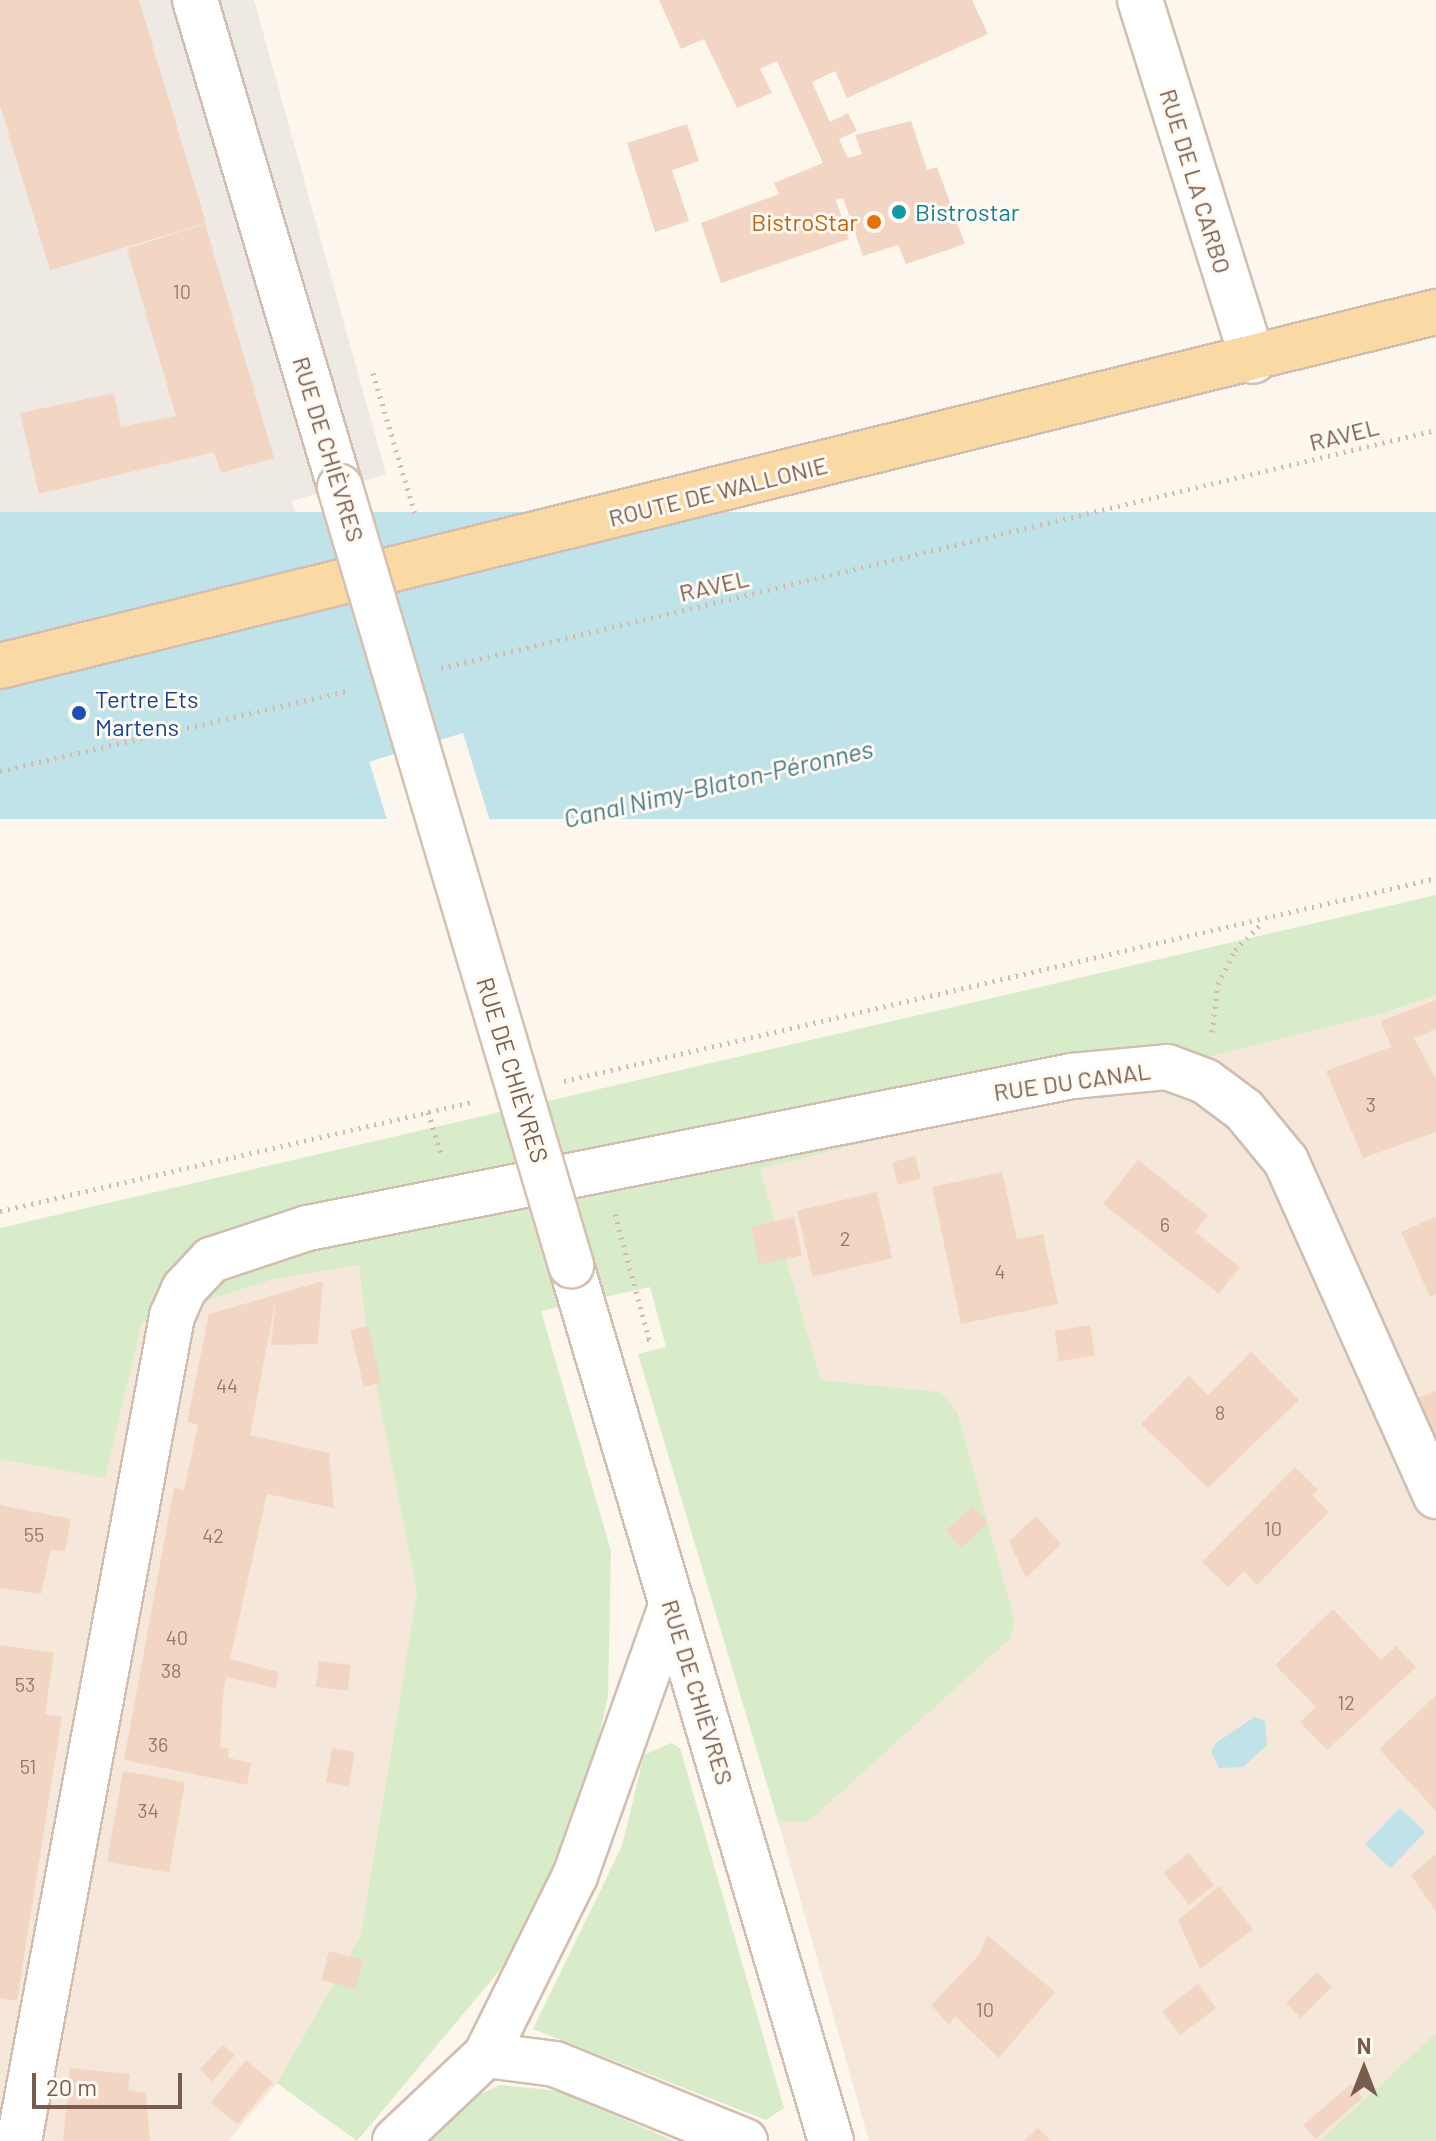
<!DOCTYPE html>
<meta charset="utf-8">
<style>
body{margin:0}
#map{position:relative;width:1436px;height:2141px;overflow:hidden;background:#fdf6ec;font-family:Barlow,sans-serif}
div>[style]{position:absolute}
.residential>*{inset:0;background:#f5e8da}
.industrial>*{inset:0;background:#efe9e4}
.green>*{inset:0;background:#d8ecc9}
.water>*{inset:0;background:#bfe3e8;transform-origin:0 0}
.pier>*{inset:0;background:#fdf6ec;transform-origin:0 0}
.building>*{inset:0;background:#f3d5c3;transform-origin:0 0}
.path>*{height:5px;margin-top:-2.5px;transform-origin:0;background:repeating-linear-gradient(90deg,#d9b8a5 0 2px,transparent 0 8px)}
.roads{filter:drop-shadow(2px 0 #d1beb0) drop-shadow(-2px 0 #d1beb0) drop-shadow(0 2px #d1beb0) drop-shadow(0 -2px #d1beb0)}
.street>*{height:44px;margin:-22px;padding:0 22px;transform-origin:22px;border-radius:22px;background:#fff}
.secondary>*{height:44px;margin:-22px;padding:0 22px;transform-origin:22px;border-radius:22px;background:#fff}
.primary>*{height:44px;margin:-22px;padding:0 22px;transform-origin:22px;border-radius:22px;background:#fbd9a5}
.bridges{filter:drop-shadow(2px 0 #d6c0b0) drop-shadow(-2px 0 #d6c0b0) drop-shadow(0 2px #d6c0b0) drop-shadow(0 -2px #d6c0b0)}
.secondary-bridge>*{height:44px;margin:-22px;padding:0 22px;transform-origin:22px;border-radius:22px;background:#fff}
.dots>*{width:22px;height:22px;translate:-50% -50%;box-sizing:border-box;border:4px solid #fffaf3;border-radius:50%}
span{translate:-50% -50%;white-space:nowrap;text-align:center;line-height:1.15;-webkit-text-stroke:6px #fffaf3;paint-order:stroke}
.number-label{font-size:20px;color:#987a6a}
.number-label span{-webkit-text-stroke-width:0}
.street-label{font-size:24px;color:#7a5c4d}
.culture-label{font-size:24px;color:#0d838f}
.left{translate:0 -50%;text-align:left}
.food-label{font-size:24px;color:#c56008}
.right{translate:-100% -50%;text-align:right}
.transit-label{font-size:24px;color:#164399}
.water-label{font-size:26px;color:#437c86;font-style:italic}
.north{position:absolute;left:1324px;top:2029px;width:80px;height:80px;-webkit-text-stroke:6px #fffaf3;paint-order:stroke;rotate:0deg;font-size:22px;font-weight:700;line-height:32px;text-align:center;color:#7a5c4d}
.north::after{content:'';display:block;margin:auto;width:28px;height:36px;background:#7a5c4d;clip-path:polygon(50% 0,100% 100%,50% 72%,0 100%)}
.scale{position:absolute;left:32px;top:2073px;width:150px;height:36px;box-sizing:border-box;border:4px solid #7a5c4d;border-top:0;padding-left:10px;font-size:24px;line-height:28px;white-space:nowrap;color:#7a5c4d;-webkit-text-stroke:6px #fffaf3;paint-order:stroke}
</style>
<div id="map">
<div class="residential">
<div style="clip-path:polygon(1436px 995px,1436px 2141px,869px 2141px,778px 1821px,808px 1821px,1009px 1640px,1015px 1623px,940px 1392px,821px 1380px,760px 1169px,1384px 1013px)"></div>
<div style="clip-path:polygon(359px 1265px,368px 1345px,417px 1592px,361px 1935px,277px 2083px,228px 2141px,0 2141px,0 1459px,105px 1477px,142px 1322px,274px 1279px)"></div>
</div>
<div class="industrial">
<div style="clip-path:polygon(0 0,254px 0,386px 474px,292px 501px,305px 544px,0 615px)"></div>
</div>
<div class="green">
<div style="clip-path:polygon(1436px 895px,1436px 995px,1384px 1013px,760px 1169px,821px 1380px,940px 1392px,957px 1411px,1015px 1623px,1009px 1640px,808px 1822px,778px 1821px,638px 1354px,666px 1347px,650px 1287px,541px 1311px,611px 1551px,608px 1697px,594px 1758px,525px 1940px,357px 2141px,277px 2083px,361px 1935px,417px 1592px,368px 1345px,359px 1265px,274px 1279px,142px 1322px,105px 1478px,0 1459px,0 1228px)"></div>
<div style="clip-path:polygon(671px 1743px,680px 1748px,784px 2108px,766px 2120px,533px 2029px,622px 1846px,644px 1755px)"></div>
<div style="clip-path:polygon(1436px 2033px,1436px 2141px,1320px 2141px)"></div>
<div style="clip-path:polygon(500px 2085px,559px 2091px,674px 2141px,422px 2141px,470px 2099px)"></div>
</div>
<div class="water">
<div style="left:1436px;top:512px;width:307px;height:1474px;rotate:90deg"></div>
<div style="clip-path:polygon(1254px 1717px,1265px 1721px,1267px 1745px,1243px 1767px,1219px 1768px,1211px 1752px,1216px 1743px)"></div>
<div style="left:1400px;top:1808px;width:35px;height:50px;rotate:44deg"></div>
</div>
<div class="pier">
<div style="left:463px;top:733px;width:309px;height:98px;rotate:73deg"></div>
</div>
<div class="building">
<div style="clip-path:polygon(0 0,139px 0,206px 223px,50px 270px,0 105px)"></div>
<div style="clip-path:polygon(659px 0,972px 0,988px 34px,847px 98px,835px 71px,812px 82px,830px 122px,848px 113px,857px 131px,839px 139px,848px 158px,862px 154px,855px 135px,911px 121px,927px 170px,937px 167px,965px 244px,906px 264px,898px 245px,863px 256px,843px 198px,836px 200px,849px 239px,721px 283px,701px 223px,779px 194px,774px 183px,823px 163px,777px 61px,760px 69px,772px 93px,737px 108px,704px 39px,681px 49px)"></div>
<div style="clip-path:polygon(687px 124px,699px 161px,672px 170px,689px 221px,655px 232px,627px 143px)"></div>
<div style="clip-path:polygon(205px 224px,274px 458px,221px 473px,214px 452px,39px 494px,20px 413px,114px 393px,121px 427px,176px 416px,127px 249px)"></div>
<div style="clip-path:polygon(1436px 1000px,1436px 1029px,1414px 1038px,1436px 1079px,1436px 1132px,1363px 1158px,1326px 1071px,1391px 1047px,1381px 1021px)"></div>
<div style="left:915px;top:1156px;width:23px;height:24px;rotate:75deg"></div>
<div style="clip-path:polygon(1138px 1160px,1208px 1215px,1195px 1232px,1240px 1267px,1219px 1294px,1103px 1204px)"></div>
<div style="clip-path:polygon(1002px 1172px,1017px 1239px,1043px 1234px,1058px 1304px,961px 1324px,932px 1187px)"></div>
<div style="left:877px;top:1192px;width:68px;height:82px;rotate:77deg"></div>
<div style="left:794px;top:1217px;width:39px;height:44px;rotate:78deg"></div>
<div style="clip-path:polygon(1436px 1217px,1436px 1294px,1430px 1297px,1401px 1232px)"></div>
<div style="clip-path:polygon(323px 1281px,318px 1344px,271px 1345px,276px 1298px,250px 1435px,329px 1453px,334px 1508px,267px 1494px,230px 1659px,278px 1672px,276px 1688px,226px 1677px,223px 1696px,220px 1747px,229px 1749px,228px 1758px,251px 1763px,247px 1785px,124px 1760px,174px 1488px,184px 1490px,198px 1425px,187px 1422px,209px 1314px)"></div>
<div style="left:1090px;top:1325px;width:31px;height:36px;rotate:81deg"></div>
<div style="left:368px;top:1326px;width:58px;height:18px;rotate:77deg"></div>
<div style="clip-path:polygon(1251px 1352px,1299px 1400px,1208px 1488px,1141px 1424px,1189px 1376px,1208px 1395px)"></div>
<div style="clip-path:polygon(1436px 1391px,1436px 1448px,1415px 1399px)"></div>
<div style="clip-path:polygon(1295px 1467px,1318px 1490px,1312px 1495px,1329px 1512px,1257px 1585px,1244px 1571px,1228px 1587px,1202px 1562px)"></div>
<div style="clip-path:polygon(0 1505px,71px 1519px,65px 1551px,51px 1550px,41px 1594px,0 1588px)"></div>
<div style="left:972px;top:1506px;width:23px;height:36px;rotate:47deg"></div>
<div style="clip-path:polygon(1036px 1516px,1061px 1544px,1026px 1578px,1009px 1541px)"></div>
<div style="clip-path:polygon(1333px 1609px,1381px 1660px,1396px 1646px,1416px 1667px,1327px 1750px,1300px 1722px,1316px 1707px,1275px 1665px)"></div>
<div style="clip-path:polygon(0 1645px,54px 1653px,45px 1714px,62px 1717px,17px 2001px,0 1998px)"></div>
<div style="left:319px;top:1661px;width:32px;height:26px;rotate:7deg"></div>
<div style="clip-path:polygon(1436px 1695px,1436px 1811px,1379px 1749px)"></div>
<div style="left:332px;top:1748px;width:23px;height:35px;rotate:10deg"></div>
<div style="left:123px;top:1771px;width:63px;height:92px;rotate:10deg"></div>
<div style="left:1189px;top:1853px;width:41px;height:32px;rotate:52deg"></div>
<div style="clip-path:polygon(1436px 1854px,1436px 1912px,1411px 1875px)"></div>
<div style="clip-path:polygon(1219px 1886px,1253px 1929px,1200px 1969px,1178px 1920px)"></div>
<div style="clip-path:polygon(987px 1935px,1055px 1992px,999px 2058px,955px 2016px,949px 2025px,931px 2005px,979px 1955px)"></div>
<div style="left:329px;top:1951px;width:35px;height:30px;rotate:15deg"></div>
<div style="left:1317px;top:1972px;width:21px;height:44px;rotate:45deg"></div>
<div style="left:1198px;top:1984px;width:30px;height:45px;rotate:53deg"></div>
<div style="clip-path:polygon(223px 2045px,235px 2055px,212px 2082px,200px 2069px)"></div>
<div style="left:246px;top:2060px;width:35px;height:55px;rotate:40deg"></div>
<div style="clip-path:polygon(70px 2068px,130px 2074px,128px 2090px,146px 2093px,150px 2141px,63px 2141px)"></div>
<div style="left:1351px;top:2084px;width:18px;height:63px;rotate:49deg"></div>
<div style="clip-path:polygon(1038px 2128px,1051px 2141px,1024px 2141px)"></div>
</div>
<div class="path">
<div style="left:373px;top:373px;width:147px;rotate:73.4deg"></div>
<div style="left:441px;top:668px;width:1023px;rotate:-13.45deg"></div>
<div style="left:0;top:771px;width:359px;rotate:-13deg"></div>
<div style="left:1212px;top:1032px;width:48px;rotate:-82.9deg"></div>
<div style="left:1218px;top:984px;width:38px;rotate:-63deg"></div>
<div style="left:1235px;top:950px;width:40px;rotate:-45deg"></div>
<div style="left:564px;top:1081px;width:895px;rotate:-13.1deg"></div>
<div style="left:428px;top:1112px;width:43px;rotate:72.4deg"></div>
<div style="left:0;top:1211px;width:485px;rotate:-13deg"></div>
<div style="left:615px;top:1214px;width:130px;rotate:74.8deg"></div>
<div style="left:649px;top:1339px;width:8px;rotate:166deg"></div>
</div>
<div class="roads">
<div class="street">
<div style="left:486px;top:2055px;width:200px;rotate:-63.6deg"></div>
<div style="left:575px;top:1876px;width:289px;rotate:-70.4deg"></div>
<div style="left:19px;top:2141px;width:839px;rotate:-79.49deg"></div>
<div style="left:172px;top:1316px;width:30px;rotate:-66deg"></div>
<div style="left:184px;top:1289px;width:40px;rotate:-47deg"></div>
<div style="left:211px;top:1260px;width:102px;rotate:-18.3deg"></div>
<div style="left:308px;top:1228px;width:779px;rotate:-11.25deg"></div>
<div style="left:1072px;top:1076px;width:95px;rotate:-5.4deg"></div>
<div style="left:1167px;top:1067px;width:40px;rotate:20.2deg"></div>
<div style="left:1205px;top:1081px;width:49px;rotate:36.6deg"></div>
<div style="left:1244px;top:1110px;width:66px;rotate:50.5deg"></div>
<div style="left:1286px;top:1161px;width:367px;rotate:65.9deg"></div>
<div style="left:395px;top:2141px;width:125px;rotate:-43.4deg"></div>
<div style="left:486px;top:2055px;width:70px;rotate:7.4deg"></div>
<div style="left:555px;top:2064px;width:205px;rotate:22.1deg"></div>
</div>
<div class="secondary">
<div style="left:195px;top:0;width:508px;rotate:73.42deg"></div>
<div style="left:1140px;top:0;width:378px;rotate:72.6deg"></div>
<div style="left:571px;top:1265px;width:914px;rotate:73.47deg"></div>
</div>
<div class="primary">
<div style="left:0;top:666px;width:1479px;rotate:-13.85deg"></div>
</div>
</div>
<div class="bridges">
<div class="secondary-bridge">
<div style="left:340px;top:487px;width:812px;rotate:73.46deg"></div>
</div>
</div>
<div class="dots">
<div style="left:899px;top:212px;background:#0f9aa8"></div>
<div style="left:874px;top:222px;background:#e8710a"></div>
<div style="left:79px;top:713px;background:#1a4fb4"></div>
</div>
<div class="number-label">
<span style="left:182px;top:291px">10</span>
<span style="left:1371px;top:1104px">3</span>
<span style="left:1165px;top:1224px">6</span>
<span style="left:845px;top:1238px">2</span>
<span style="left:1000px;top:1271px">4</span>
<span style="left:227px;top:1385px">44</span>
<span style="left:1220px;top:1412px">8</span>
<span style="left:1273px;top:1528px">10</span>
<span style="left:34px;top:1534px">55</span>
<span style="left:213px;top:1535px">42</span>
<span style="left:177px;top:1637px">40</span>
<span style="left:171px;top:1670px">38</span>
<span style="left:25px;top:1684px">53</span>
<span style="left:1346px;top:1702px">12</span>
<span style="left:158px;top:1744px">36</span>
<span style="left:28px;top:1766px">51</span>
<span style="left:148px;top:1810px">34</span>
<span style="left:985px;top:2009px">10</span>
</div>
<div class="street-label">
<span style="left:1196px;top:181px;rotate:73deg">RUE DE LA CARBO</span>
<span style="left:1344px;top:434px;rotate:-14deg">RAVEL</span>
<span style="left:329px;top:449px;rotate:73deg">RUE DE CHIÈVRES</span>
<span style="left:718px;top:491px;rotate:-14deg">ROUTE DE WALLONIE</span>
<span style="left:714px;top:585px;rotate:-13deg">RAVEL</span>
<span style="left:513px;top:1070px;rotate:73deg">RUE DE CHIÈVRES</span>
<span style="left:1072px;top:1081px;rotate:-8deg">RUE DU CANAL</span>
<span style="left:698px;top:1692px;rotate:73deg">RUE DE CHIÈVRES</span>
</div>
<div class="culture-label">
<span class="left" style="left:915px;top:212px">Bistrostar</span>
</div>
<div class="food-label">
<span class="right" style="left:858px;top:222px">BistroStar</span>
</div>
<div class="transit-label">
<span class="left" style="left:95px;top:713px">Tertre Ets<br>Martens</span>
</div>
<div class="water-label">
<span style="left:718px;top:783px;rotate:-13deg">Canal Nimy-Blaton-Péronnes</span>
</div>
<div class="north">N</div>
<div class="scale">20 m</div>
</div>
